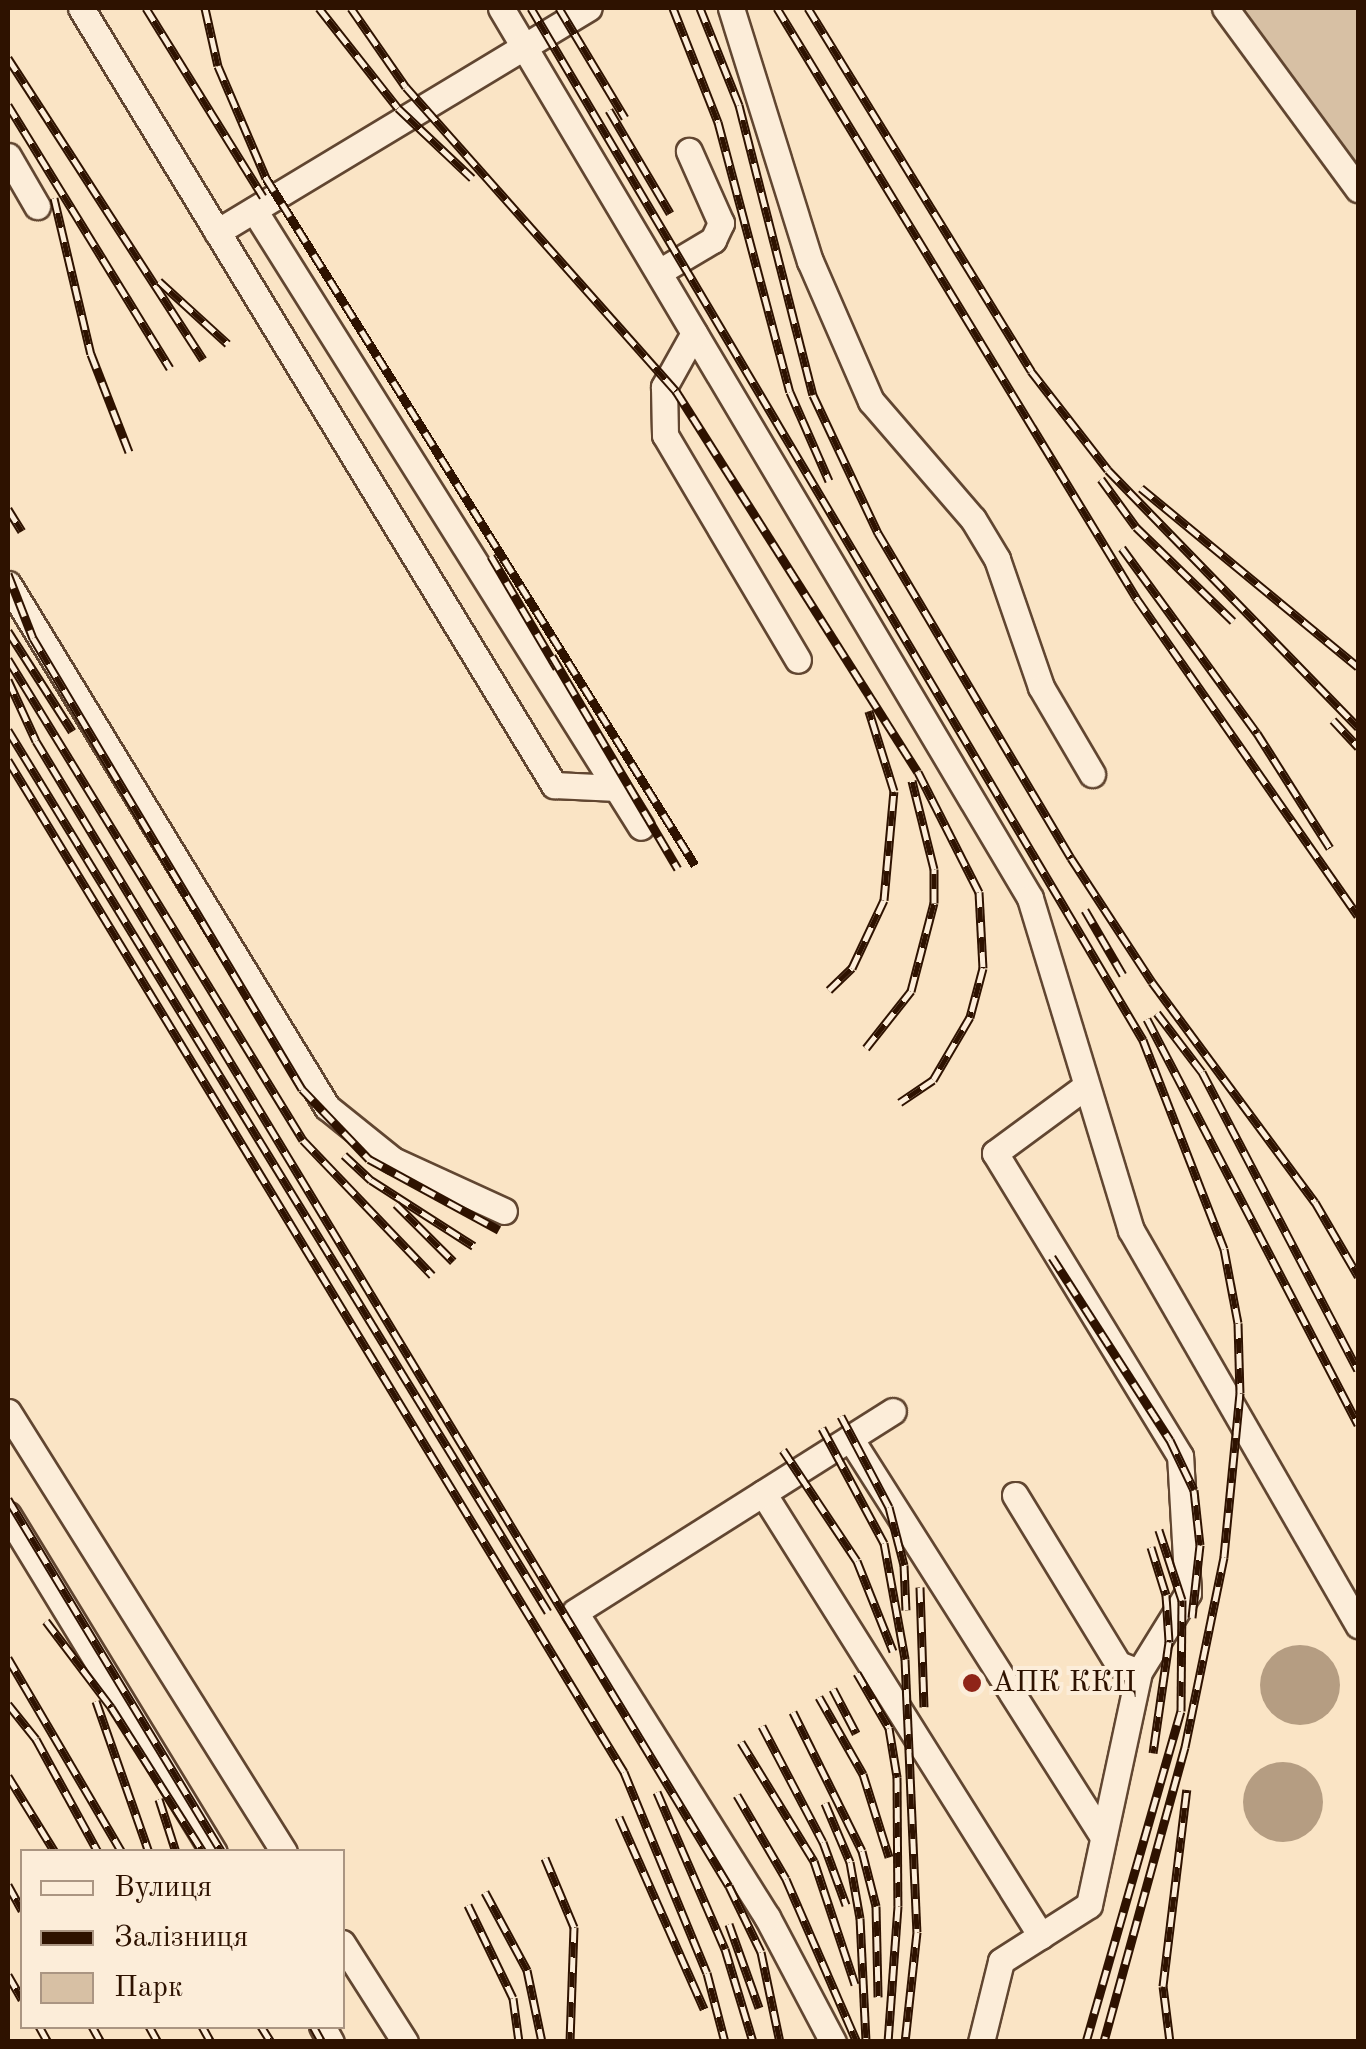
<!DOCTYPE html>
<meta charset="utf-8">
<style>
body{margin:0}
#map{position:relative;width:1366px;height:2049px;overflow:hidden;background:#fae4c5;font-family:"Old Standard TT",serif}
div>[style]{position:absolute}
.green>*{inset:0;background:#d7c0a4}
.water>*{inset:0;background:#b59d82}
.round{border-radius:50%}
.roads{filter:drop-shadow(2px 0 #614631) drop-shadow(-2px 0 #614631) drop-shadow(0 2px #614631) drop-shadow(0 -2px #614631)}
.minor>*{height:25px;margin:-12.5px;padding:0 12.5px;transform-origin:12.5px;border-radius:12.5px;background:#fcedd9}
.rail>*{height:9px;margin-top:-4.5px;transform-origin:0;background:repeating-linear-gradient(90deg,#fcedd9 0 15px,#2e1200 0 30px);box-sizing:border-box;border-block:2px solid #2e1200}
.dots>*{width:28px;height:28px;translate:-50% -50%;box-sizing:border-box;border:5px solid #fcedd9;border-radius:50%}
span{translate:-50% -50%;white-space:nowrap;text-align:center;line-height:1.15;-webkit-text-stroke:8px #fcedd9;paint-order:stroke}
.poi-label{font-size:30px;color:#2e1200}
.left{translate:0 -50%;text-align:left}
.frame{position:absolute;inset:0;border:10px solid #2e1200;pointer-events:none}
.legend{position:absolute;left:20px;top:1849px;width:325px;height:180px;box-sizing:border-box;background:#fcedd9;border:2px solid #aa9582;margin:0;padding:12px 18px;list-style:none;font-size:30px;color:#2e1200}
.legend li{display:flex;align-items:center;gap:20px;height:50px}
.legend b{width:50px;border:2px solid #aa9582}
</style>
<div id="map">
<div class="green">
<div style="clip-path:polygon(1212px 8px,1358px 8px,1358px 203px,1338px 185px)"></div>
</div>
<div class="water">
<div class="round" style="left:1260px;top:1645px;width:80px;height:80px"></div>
<div class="round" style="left:1243px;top:1762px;width:80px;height:80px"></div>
</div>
<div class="roads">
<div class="minor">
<div style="left:81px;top:8px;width:910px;rotate:58.67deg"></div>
<div style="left:554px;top:785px;width:63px;rotate:2.7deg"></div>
<div style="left:501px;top:8px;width:1035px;rotate:59.27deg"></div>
<div style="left:1030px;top:898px;width:347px;rotate:73.1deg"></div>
<div style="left:1131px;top:1230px;width:456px;rotate:60.1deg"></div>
<div style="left:731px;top:8px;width:265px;rotate:72.7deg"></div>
<div style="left:810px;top:261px;width:153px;rotate:66.5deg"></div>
<div style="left:871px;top:401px;width:156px;rotate:49.2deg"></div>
<div style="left:973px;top:519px;width:47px;rotate:59deg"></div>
<div style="left:997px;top:559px;width:135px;rotate:71deg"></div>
<div style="left:1041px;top:687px;width:101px;rotate:59.6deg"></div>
<div style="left:1225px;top:8px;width:225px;rotate:53.7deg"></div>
<div style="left:8px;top:156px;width:58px;rotate:59.9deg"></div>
<div style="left:254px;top:210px;width:728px;rotate:57.9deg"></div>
<div style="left:217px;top:232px;width:434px;rotate:-31.1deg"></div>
<div style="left:659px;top:272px;width:63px;rotate:-30.7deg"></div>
<div style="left:713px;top:240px;width:19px;rotate:-65deg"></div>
<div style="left:721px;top:223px;width:79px;rotate:-114deg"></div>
<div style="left:694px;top:333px;width:62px;rotate:119.1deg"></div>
<div style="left:664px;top:387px;width:48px;rotate:88.8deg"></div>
<div style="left:665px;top:435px;width:261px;rotate:59.4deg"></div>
<div style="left:8px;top:584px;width:613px;rotate:58.62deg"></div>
<div style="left:327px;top:1107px;width:85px;rotate:38.8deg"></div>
<div style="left:393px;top:1160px;width:122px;rotate:24.7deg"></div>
<div style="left:8px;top:1412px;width:519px;rotate:57.9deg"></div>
<div style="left:850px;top:1438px;width:472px;rotate:57.6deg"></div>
<div style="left:763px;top:1493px;width:523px;rotate:57.89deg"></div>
<div style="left:1015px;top:1495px;width:198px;rotate:58.6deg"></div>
<div style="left:1118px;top:1664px;width:22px;rotate:21deg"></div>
<div style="left:8px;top:1515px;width:395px;rotate:58.6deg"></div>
<div style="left:342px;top:1943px;width:117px;rotate:57.5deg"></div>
<div style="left:322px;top:2026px;width:18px;rotate:61deg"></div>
<div style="left:833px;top:2042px;width:141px;rotate:-117.8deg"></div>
<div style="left:767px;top:1917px;width:360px;rotate:-122.2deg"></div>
<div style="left:575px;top:1612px;width:376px;rotate:-32.3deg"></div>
<div style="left:981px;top:2042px;width:83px;rotate:-76.1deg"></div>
<div style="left:1001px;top:1961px;width:104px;rotate:-32.5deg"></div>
<div style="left:1089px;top:1905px;width:238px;rotate:-77.9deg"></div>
<div style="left:1139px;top:1672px;width:93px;rotate:-58.2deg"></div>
<div style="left:1188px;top:1593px;width:137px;rotate:-93.3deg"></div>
<div style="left:1180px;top:1456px;width:355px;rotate:-121.4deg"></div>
<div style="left:995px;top:1153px;width:113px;rotate:-36.4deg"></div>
</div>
</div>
<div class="rail">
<div style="left:146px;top:8px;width:222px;rotate:58.2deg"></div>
<div style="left:205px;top:8px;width:59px;rotate:77.4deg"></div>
<div style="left:218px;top:66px;width:122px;rotate:66.8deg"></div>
<div style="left:266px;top:178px;width:810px;rotate:58.02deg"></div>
<div style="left:319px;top:8px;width:127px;rotate:51.7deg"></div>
<div style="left:398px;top:108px;width:102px;rotate:43.4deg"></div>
<div style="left:351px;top:8px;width:96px;rotate:55.2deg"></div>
<div style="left:406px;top:87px;width:407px;rotate:48.4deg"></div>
<div style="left:676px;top:391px;width:451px;rotate:57.6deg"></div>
<div style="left:918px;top:772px;width:135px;rotate:63.1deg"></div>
<div style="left:979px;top:892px;width:76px;rotate:87deg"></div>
<div style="left:983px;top:968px;width:51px;rotate:104.9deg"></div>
<div style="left:970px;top:1017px;width:73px;rotate:120.4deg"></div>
<div style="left:933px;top:1080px;width:40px;rotate:146deg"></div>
<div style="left:531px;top:8px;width:1200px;rotate:59.33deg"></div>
<div style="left:1143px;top:1040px;width:224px;rotate:68.8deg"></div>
<div style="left:1224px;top:1249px;width:75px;rotate:79.3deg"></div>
<div style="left:1238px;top:1323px;width:70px;rotate:88.4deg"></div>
<div style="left:1240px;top:1393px;width:165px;rotate:95.6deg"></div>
<div style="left:1224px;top:1557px;width:194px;rotate:101.6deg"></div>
<div style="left:1185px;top:1747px;width:306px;rotate:105.4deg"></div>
<div style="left:559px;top:8px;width:128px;rotate:59deg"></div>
<div style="left:673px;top:8px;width:123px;rotate:68.5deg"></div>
<div style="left:718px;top:122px;width:279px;rotate:75.1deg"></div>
<div style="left:790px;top:392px;width:97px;rotate:66.3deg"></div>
<div style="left:700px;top:8px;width:105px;rotate:68.1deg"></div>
<div style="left:739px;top:105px;width:299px;rotate:75.7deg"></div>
<div style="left:813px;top:395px;width:153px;rotate:64.8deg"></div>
<div style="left:878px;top:533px;width:378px;rotate:59.3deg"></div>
<div style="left:1071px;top:858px;width:148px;rotate:56.8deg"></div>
<div style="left:1152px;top:982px;width:274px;rotate:53.5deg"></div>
<div style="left:1315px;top:1202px;width:86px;rotate:59.8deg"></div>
<div style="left:777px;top:8px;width:692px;rotate:58.65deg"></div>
<div style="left:1137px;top:599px;width:386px;rotate:55.1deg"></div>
<div style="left:808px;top:8px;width:426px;rotate:58.4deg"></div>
<div style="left:1031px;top:371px;width:125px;rotate:52.1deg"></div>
<div style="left:1108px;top:470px;width:359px;rotate:45.8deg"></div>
<div style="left:8px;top:58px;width:359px;rotate:57.1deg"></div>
<div style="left:8px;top:105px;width:309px;rotate:58.4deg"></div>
<div style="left:609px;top:110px;width:120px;rotate:59.4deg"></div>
<div style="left:54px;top:198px;width:160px;rotate:76.7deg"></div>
<div style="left:91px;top:354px;width:105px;rotate:68.8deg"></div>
<div style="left:159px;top:281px;width:93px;rotate:42.4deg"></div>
<div style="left:1101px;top:479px;width:59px;rotate:53.9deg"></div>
<div style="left:1136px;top:527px;width:135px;rotate:44.1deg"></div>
<div style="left:1141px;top:488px;width:281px;rotate:39.5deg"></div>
<div style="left:8px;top:509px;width:26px;rotate:58deg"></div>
<div style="left:1122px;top:548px;width:229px;rotate:53.9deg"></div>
<div style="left:1257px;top:733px;width:136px;rotate:57.6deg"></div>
<div style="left:491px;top:556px;width:130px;rotate:59.5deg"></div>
<div style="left:8px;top:574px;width:69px;rotate:68.7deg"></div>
<div style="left:33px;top:638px;width:525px;rotate:59.19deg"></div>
<div style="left:302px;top:1089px;width:97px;rotate:46.3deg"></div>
<div style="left:369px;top:1159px;width:148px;rotate:28.6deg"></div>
<div style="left:8px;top:631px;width:119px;rotate:57.4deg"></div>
<div style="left:552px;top:656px;width:247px;rotate:59.4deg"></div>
<div style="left:8px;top:659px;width:564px;rotate:58.48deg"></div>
<div style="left:303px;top:1140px;width:187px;rotate:46.3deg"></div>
<div style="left:8px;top:680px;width:67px;rotate:65.3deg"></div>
<div style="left:36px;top:741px;width:1338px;rotate:58.82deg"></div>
<div style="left:729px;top:1886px;width:73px;rotate:64.1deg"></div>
<div style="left:761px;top:1952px;width:92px;rotate:78.1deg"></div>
<div style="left:1333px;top:720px;width:37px;rotate:47deg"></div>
<div style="left:8px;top:730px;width:1034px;rotate:58.52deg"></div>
<div style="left:8px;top:760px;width:1185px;rotate:58.67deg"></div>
<div style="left:624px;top:1772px;width:217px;rotate:67.6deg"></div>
<div style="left:707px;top:1973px;width:71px;rotate:75.4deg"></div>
<div style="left:1085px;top:910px;width:75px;rotate:59.7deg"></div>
<div style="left:829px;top:990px;width:32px;rotate:-44deg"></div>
<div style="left:852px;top:968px;width:75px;rotate:-64.8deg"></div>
<div style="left:884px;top:900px;width:109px;rotate:-84.8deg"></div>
<div style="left:894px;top:791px;width:84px;rotate:-107.4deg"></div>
<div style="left:1157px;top:1013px;width:74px;rotate:52.7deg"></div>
<div style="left:1202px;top:1072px;width:336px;rotate:62.4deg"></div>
<div style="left:1147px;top:1019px;width:457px;rotate:62.5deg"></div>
<div style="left:866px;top:1048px;width:73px;rotate:-51.7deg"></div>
<div style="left:911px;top:991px;width:91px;rotate:-75.4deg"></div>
<div style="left:934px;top:903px;width:34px;rotate:-90deg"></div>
<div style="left:934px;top:869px;width:91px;rotate:-104deg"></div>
<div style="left:344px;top:1155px;width:37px;rotate:43deg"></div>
<div style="left:371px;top:1180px;width:122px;rotate:32.7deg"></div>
<div style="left:396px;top:1204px;width:81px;rotate:45deg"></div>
<div style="left:1052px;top:1257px;width:218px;rotate:57.2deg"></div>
<div style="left:1170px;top:1440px;width:55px;rotate:64.4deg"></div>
<div style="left:1194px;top:1490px;width:55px;rotate:83.8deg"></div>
<div style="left:1200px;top:1545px;width:73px;rotate:96.3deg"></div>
<div style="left:841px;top:1416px;width:103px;rotate:62.2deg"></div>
<div style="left:889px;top:1507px;width:60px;rotate:75.5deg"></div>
<div style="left:904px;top:1565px;width:45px;rotate:87.5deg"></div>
<div style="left:822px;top:1428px;width:131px;rotate:61.7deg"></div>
<div style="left:884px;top:1543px;width:118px;rotate:79.7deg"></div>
<div style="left:905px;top:1659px;width:273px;rotate:87.5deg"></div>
<div style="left:917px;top:1932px;width:111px;rotate:96.2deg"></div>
<div style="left:783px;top:1450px;width:133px;rotate:56.3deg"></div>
<div style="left:857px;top:1561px;width:97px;rotate:68.2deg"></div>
<div style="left:8px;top:1499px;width:413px;rotate:58.8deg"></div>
<div style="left:1151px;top:1547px;width:50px;rotate:72.6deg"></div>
<div style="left:1166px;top:1595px;width:47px;rotate:86.3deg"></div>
<div style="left:1169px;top:1642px;width:112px;rotate:98.2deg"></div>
<div style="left:920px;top:1587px;width:120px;rotate:88.1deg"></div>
<div style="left:46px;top:1621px;width:108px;rotate:52.9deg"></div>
<div style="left:111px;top:1707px;width:172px;rotate:57.6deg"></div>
<div style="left:8px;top:1658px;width:225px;rotate:59.6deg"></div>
<div style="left:857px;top:1673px;width:64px;rotate:59.8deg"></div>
<div style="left:889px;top:1728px;width:50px;rotate:80.7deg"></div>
<div style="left:897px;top:1777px;width:129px;rotate:89.6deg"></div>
<div style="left:898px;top:1906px;width:136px;rotate:94.2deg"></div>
<div style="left:833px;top:1689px;width:50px;rotate:62.4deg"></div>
<div style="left:819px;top:1697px;width:89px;rotate:60.3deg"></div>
<div style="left:863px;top:1774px;width:87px;rotate:72.6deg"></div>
<div style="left:96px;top:1701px;width:160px;rotate:70.7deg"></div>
<div style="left:8px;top:1704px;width:45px;rotate:51.3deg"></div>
<div style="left:36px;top:1739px;width:129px;rotate:61.2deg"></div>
<div style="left:793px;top:1712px;width:155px;rotate:63.6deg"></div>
<div style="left:862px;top:1851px;width:57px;rotate:75.7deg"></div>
<div style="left:876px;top:1906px;width:91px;rotate:88.7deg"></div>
<div style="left:762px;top:1726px;width:131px;rotate:62.3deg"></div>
<div style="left:823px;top:1842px;width:67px;rotate:69.9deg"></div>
<div style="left:741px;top:1742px;width:140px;rotate:58.5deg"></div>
<div style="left:814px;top:1861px;width:130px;rotate:71.6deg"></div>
<div style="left:8px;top:1776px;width:89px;rotate:58.3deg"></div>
<div style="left:657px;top:1792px;width:171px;rotate:66.6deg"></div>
<div style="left:725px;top:1949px;width:97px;rotate:73.2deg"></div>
<div style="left:737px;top:1795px;width:97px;rotate:59.7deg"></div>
<div style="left:786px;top:1879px;width:178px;rotate:66.5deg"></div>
<div style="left:159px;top:1799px;width:56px;rotate:72.2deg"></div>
<div style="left:825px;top:1803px;width:64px;rotate:67deg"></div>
<div style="left:850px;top:1862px;width:57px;rotate:79.9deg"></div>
<div style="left:860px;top:1918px;width:124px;rotate:87.2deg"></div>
<div style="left:619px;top:1817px;width:210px;rotate:66.1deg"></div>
<div style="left:545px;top:1858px;width:75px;rotate:67.2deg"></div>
<div style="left:574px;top:1927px;width:115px;rotate:92deg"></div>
<div style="left:8px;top:1885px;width:29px;rotate:61deg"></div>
<div style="left:485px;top:1892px;width:89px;rotate:61.7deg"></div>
<div style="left:527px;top:1970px;width:74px;rotate:78.2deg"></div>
<div style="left:468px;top:1905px;width:103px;rotate:64.2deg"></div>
<div style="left:513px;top:1998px;width:44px;rotate:82.2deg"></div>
<div style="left:729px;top:1924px;width:89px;rotate:70.3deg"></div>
<div style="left:8px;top:1975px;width:28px;rotate:60deg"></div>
<div style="left:39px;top:2026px;width:18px;rotate:61deg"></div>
<div style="left:92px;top:2026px;width:18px;rotate:61deg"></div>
<div style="left:149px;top:2026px;width:18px;rotate:61deg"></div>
<div style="left:202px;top:2026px;width:18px;rotate:61deg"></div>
<div style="left:261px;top:2026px;width:19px;rotate:58deg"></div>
<div style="left:313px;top:2026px;width:18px;rotate:61deg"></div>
<div style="left:1086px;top:2042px;width:344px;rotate:-74deg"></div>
<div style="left:1181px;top:1711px;width:111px;rotate:-89.5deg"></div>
<div style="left:1182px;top:1600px;width:74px;rotate:-108.2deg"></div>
<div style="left:1170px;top:2042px;width:56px;rotate:-97.1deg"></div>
<div style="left:1163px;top:1986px;width:198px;rotate:-83.1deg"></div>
</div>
<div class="dots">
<div style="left:972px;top:1683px;background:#8f2418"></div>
</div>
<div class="poi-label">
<span class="left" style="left:992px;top:1683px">АПК ККЦ</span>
</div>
<div class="frame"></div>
<ul class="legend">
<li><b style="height:12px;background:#fcedd9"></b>Вулиця</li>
<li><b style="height:12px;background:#2e1200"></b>Залізниця</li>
<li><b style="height:28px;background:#d7c0a4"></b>Парк</li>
</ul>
</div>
